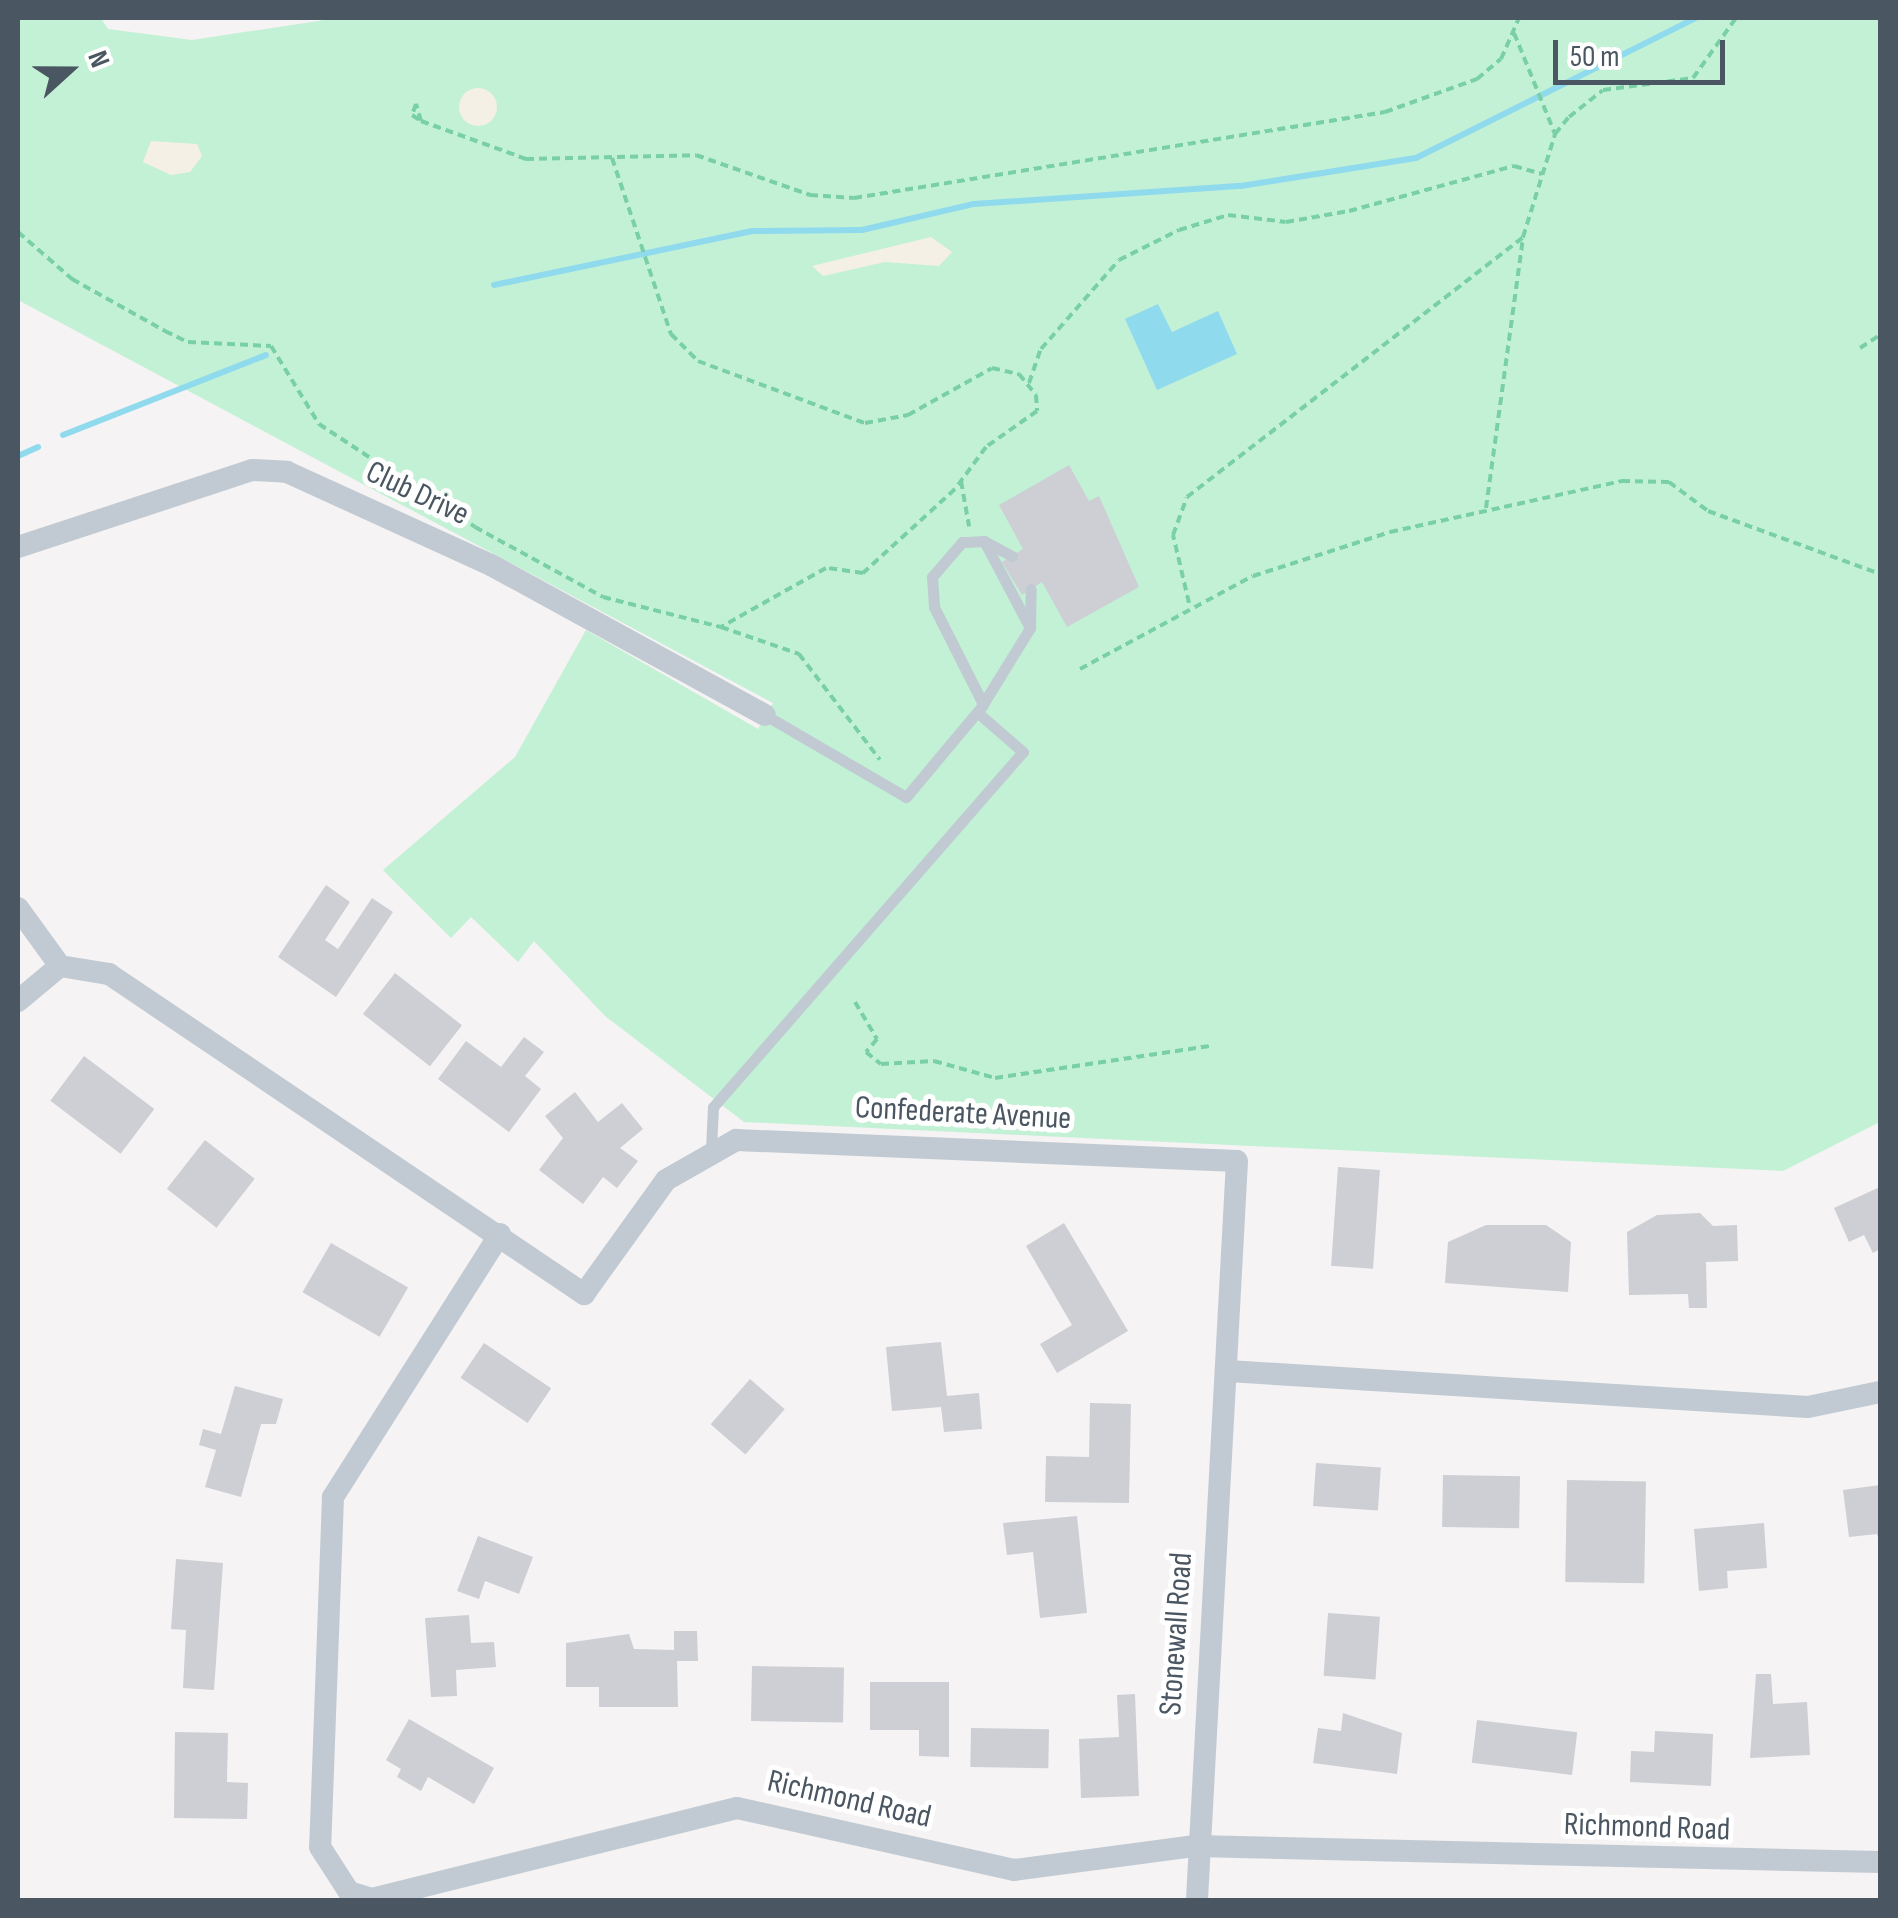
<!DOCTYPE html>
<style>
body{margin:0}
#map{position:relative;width:1898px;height:1918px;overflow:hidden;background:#f5f3f3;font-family:"Sofia Sans Condensed",sans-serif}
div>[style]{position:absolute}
.green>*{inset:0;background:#c3f1d5}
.sand>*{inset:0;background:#f5f0e5}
.round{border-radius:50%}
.water>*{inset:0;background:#90daee}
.stream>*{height:6px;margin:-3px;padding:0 3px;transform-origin:3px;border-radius:3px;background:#90daee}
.building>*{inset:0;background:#cdcfd5;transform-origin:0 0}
.path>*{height:4px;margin-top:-2px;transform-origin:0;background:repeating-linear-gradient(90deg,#7ad0a6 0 8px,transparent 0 13px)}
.lane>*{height:11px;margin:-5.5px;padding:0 5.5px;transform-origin:5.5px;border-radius:5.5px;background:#c1cad2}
.street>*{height:22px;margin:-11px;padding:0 11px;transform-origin:11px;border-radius:11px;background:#c1cad2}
span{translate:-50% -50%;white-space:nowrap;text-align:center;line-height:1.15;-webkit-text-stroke:10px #fff;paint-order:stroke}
.street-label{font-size:32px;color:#4a5661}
.frame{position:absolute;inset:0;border:20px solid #4a5661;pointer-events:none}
.north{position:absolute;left:20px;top:20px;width:100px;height:100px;-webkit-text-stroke:8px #fff;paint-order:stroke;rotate:69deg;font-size:28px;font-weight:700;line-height:40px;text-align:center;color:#4a5661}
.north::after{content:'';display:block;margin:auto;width:35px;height:45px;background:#4a5661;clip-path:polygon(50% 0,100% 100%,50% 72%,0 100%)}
.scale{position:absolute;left:1553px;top:40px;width:172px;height:45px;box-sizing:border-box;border:5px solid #4a5661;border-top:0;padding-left:12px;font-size:30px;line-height:35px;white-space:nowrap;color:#4a5661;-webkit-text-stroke:8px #fff;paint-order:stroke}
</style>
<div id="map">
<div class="green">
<div style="clip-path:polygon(18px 18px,101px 18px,108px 29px,192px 40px,338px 18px,1880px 18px,1880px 1122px,1783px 1171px,744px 1122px,605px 1016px,534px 941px,518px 962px,471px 917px,451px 938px,383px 870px,515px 757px,586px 630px,758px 729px,773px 703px,18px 300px)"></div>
</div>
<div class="sand">
<div class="round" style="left:459px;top:88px;width:38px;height:38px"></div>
<div style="clip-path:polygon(151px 141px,197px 144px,202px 156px,190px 172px,171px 175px,143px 162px)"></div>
<div style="clip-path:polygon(931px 237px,952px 252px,939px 266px,885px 262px,823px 276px,812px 266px)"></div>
</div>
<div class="water">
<div style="clip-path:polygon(1158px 304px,1172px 332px,1218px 311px,1237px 354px,1157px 390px,1125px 319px)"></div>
</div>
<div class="stream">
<div style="left:494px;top:285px;width:265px;rotate:-11.8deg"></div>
<div style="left:753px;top:231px;width:109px;rotate:-0.5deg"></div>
<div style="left:862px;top:230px;width:115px;rotate:-13.1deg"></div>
<div style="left:974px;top:204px;width:268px;rotate:-3.9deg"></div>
<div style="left:1241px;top:186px;width:177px;rotate:-9.1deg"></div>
<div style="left:1416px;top:158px;width:313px;rotate:-26.6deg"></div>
<div style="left:63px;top:435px;width:218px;rotate:-21.5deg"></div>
<div style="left:18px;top:456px;width:22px;rotate:-24deg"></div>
</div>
<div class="building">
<div style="clip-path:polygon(1069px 465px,1089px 501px,1099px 496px,1139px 587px,1067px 627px,1042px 582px,1022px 595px,1002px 562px,1023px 549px,999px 505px)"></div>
<div style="clip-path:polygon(326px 885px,350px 902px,325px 940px,338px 949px,372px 898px,393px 912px,336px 997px,278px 957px)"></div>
<div style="left:395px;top:973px;width:85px;height:52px;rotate:38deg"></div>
<div style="clip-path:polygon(524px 1037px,544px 1052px,525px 1076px,541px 1089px,509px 1132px,438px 1079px,466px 1041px,501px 1067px)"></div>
<div style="left:84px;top:1056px;width:88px;height:56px;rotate:37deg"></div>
<div style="clip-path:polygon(575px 1092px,598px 1122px,622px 1103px,643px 1129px,620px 1148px,638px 1161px,617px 1188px,603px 1177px,583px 1204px,539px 1170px,563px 1138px,545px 1116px)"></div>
<div style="left:205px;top:1140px;width:63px;height:62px;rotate:38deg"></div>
<div style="left:1338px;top:1167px;width:42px;height:99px;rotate:4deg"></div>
<div style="clip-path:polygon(1880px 1187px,1880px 1249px,1873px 1253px,1864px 1235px,1849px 1242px,1834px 1208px)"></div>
<div style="clip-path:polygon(1700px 1213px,1713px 1226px,1737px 1225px,1738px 1261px,1706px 1262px,1707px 1308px,1689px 1308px,1688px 1294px,1629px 1295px,1627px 1232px,1657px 1215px)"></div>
<div style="clip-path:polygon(1064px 1223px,1128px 1331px,1057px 1373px,1040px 1344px,1072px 1325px,1026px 1246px)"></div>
<div style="clip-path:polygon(1486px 1225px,1546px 1225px,1571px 1242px,1568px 1292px,1445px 1283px,1448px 1242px)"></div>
<div style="left:331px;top:1243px;width:89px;height:57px;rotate:30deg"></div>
<div style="clip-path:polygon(941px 1342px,947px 1396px,979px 1393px,982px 1429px,944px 1432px,941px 1407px,892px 1411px,886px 1347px)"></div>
<div style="left:484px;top:1343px;width:81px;height:42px;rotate:34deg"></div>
<div style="left:750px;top:1379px;width:46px;height:60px;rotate:41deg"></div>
<div style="clip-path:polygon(235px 1386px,283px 1399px,276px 1424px,261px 1424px,241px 1497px,205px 1487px,216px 1450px,199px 1445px,203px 1429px,221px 1434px)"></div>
<div style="clip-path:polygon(1090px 1403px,1131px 1404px,1129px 1503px,1045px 1502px,1046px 1456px,1089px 1457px)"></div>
<div style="left:1316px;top:1463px;width:65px;height:43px;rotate:4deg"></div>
<div style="left:1443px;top:1475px;width:77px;height:52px;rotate:1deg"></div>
<div style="left:1567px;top:1480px;width:79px;height:102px;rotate:1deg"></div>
<div style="clip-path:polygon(1880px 1485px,1880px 1544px,1877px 1534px,1849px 1537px,1843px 1490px)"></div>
<div style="clip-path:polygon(1077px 1516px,1087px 1613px,1040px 1618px,1033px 1552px,1007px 1555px,1003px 1523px)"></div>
<div style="clip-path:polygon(1764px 1523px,1767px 1568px,1727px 1571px,1728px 1588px,1699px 1591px,1694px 1529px)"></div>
<div style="clip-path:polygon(478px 1536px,533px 1557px,519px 1594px,485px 1581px,479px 1599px,457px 1591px)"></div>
<div style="clip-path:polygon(176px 1559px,223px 1563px,214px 1690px,183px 1688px,186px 1630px,171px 1629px)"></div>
<div style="left:1328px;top:1613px;width:52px;height:63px;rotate:4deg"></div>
<div style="clip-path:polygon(469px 1615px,471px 1643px,494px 1642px,496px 1667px,456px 1670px,457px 1696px,431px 1697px,425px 1618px)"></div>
<div style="clip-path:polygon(674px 1631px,697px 1631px,698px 1661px,677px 1661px,678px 1707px,599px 1707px,599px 1687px,566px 1687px,566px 1643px,629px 1634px,634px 1649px,674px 1650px)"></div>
<div style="left:752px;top:1666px;width:92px;height:55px;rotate:1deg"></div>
<div style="clip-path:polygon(1756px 1674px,1771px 1674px,1773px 1704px,1807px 1702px,1810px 1755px,1750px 1758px)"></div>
<div style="clip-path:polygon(870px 1682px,949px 1682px,949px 1757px,919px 1756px,919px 1730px,870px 1730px)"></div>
<div style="clip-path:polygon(1135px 1694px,1139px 1796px,1081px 1798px,1079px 1739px,1119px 1737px,1117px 1695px)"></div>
<div style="clip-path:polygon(1343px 1713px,1402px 1733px,1397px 1774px,1313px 1763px,1318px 1728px,1341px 1731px)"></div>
<div style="clip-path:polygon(409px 1719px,494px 1768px,474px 1804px,428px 1777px,421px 1791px,397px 1777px,401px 1769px,386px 1760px)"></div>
<div style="left:1477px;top:1720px;width:101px;height:43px;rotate:7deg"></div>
<div style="left:971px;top:1728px;width:78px;height:39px;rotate:1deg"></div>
<div style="clip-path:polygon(1655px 1731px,1713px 1734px,1711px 1786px,1630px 1782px,1631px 1751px,1654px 1752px)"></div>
<div style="clip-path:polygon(175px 1732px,228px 1733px,227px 1782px,248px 1783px,247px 1819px,174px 1818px)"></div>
</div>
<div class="path">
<div style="left:1514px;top:33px;width:109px;rotate:67.9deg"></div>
<div style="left:421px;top:121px;width:18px;rotate:-106deg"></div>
<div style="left:416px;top:104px;width:12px;rotate:110deg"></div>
<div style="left:412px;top:115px;width:11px;rotate:34deg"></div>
<div style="left:421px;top:121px;width:112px;rotate:19.9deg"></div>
<div style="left:526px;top:159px;width:170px;rotate:-1.3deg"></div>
<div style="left:696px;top:155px;width:121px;rotate:19.3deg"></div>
<div style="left:810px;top:195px;width:44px;rotate:3.9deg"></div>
<div style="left:854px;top:198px;width:538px;rotate:-9.2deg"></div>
<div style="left:1385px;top:112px;width:98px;rotate:-19.7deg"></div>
<div style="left:1477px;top:79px;width:31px;rotate:-40deg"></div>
<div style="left:1501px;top:59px;width:45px;rotate:-66.3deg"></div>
<div style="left:612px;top:158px;width:186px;rotate:71.5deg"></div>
<div style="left:671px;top:334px;width:38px;rotate:45deg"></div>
<div style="left:698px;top:361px;width:178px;rotate:20.4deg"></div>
<div style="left:865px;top:423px;width:44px;rotate:-10.5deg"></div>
<div style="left:908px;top:415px;width:96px;rotate:-29.2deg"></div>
<div style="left:992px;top:368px;width:28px;rotate:13deg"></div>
<div style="left:1019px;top:374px;width:27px;rotate:51deg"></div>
<div style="left:1036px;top:395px;width:16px;rotate:86deg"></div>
<div style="left:1037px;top:411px;width:62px;rotate:144.8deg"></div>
<div style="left:986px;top:447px;width:52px;rotate:126.4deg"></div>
<div style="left:955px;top:489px;width:125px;rotate:137.6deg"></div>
<div style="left:863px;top:573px;width:37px;rotate:-172deg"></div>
<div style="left:826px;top:568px;width:120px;rotate:150.7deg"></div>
<div style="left:721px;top:627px;width:83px;rotate:19.1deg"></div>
<div style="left:799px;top:654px;width:133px;rotate:52.6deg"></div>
<div style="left:18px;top:232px;width:72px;rotate:41deg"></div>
<div style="left:72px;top:279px;width:107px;rotate:29.2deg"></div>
<div style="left:165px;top:331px;width:25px;rotate:26deg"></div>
<div style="left:188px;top:342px;width:83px;rotate:2.8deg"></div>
<div style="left:271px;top:346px;width:92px;rotate:58.4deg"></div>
<div style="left:319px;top:424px;width:187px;rotate:33.4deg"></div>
<div style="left:475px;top:527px;width:146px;rotate:28.7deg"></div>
<div style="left:603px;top:597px;width:122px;rotate:14.3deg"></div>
<div style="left:1860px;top:348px;width:24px;rotate:-33deg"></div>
<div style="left:1029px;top:383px;width:36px;rotate:-71deg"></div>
<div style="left:1041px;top:349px;width:118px;rotate:-48.8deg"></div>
<div style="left:1119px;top:260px;width:67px;rotate:-26.6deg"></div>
<div style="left:1179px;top:230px;width:51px;rotate:-17deg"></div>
<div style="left:1228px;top:215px;width:58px;rotate:6.9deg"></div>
<div style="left:1286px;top:222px;width:64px;rotate:-9.9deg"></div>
<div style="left:1349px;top:211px;width:171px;rotate:-15.3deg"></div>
<div style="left:1514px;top:166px;width:29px;rotate:16deg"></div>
<div style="left:961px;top:481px;width:46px;rotate:79.9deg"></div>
<div style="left:1486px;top:508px;width:274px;rotate:-82.2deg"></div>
<div style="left:1189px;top:603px;width:70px;rotate:-103.2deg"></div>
<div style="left:1173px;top:535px;width:40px;rotate:-69.8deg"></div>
<div style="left:1187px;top:497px;width:425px;rotate:-37.7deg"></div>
<div style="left:1523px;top:237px;width:108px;rotate:-72.7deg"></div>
<div style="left:1555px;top:134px;width:22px;rotate:-51deg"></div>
<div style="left:1569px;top:117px;width:43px;rotate:-38.5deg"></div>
<div style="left:1603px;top:90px;width:91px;rotate:-7.6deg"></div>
<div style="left:1693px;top:78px;width:74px;rotate:-54.4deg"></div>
<div style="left:1080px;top:669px;width:196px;rotate:-28.3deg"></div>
<div style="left:1253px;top:576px;width:144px;rotate:-17.8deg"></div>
<div style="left:1390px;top:532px;width:238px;rotate:-12.4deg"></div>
<div style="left:1622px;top:481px;width:47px;rotate:1.2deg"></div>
<div style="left:1669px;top:482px;width:49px;rotate:36.6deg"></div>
<div style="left:1708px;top:511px;width:183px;rotate:20.1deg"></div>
<div style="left:855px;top:1002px;width:43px;rotate:59.3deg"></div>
<div style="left:877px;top:1039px;width:17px;rotate:130deg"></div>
<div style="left:866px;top:1052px;width:19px;rotate:39deg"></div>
<div style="left:881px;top:1064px;width:53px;rotate:-3.2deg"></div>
<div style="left:934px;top:1061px;width:63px;rotate:15.6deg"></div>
<div style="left:995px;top:1078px;width:217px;rotate:-8.5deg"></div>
</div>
<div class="lane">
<div style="left:984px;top:541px;width:98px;rotate:62.1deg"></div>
<div style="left:1012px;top:556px;width:32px;rotate:-152deg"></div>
<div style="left:984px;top:541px;width:22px;rotate:177deg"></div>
<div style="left:962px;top:542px;width:46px;rotate:130.6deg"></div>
<div style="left:932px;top:577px;width:30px;rotate:86deg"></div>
<div style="left:934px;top:607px;width:109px;rotate:63.2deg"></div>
<div style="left:983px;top:704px;width:89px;rotate:-58.3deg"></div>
<div style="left:1030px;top:628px;width:39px;rotate:-89deg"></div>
<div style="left:765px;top:715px;width:163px;rotate:30.2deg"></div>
<div style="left:906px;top:797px;width:119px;rotate:-50.1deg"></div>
<div style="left:711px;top:1149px;width:42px;rotate:-87.3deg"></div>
<div style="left:713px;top:1107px;width:471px;rotate:-48.9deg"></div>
<div style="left:1023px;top:752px;width:60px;rotate:-139.1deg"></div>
</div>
<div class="street">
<div style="left:18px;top:547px;width:246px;rotate:-18.2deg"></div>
<div style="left:252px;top:470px;width:35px;rotate:3deg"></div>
<div style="left:287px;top:472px;width:224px;rotate:24.5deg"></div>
<div style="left:491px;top:565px;width:312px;rotate:28.7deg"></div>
<div style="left:18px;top:908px;width:72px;rotate:54.1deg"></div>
<div style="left:60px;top:966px;width:50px;rotate:9.3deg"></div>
<div style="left:109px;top:974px;width:573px;rotate:33.97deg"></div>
<div style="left:584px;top:1294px;width:140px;rotate:-54.3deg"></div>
<div style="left:666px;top:1180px;width:81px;rotate:-29.7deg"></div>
<div style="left:736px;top:1140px;width:501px;rotate:2.4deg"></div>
<div style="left:1237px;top:1161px;width:740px;rotate:93.1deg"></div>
<div style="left:18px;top:1001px;width:55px;rotate:-39.8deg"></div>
<div style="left:500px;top:1234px;width:312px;rotate:122.4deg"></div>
<div style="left:333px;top:1497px;width:350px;rotate:92.1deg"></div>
<div style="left:320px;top:1847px;width:54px;rotate:57.2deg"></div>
<div style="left:349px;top:1892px;width:24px;rotate:17deg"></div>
<div style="left:372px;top:1899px;width:376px;rotate:-14deg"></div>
<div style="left:737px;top:1808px;width:284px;rotate:12.6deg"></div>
<div style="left:1014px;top:1870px;width:183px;rotate:-7.6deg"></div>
<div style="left:1195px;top:1846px;width:685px;rotate:1.34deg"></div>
<div style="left:1228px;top:1371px;width:581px;rotate:3.55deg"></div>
<div style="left:1808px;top:1407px;width:74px;rotate:-11.8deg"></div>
</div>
<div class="street-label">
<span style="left:417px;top:494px;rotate:25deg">Club Drive</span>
<span style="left:963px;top:1114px;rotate:3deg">Confederate Avenue</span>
<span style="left:1177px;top:1634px;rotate:-86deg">Stonewall Road</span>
<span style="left:849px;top:1800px;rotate:13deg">Richmond Road</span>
<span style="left:1647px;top:1828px;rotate:2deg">Richmond Road</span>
</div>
<div class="frame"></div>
<div class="north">N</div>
<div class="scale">50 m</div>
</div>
